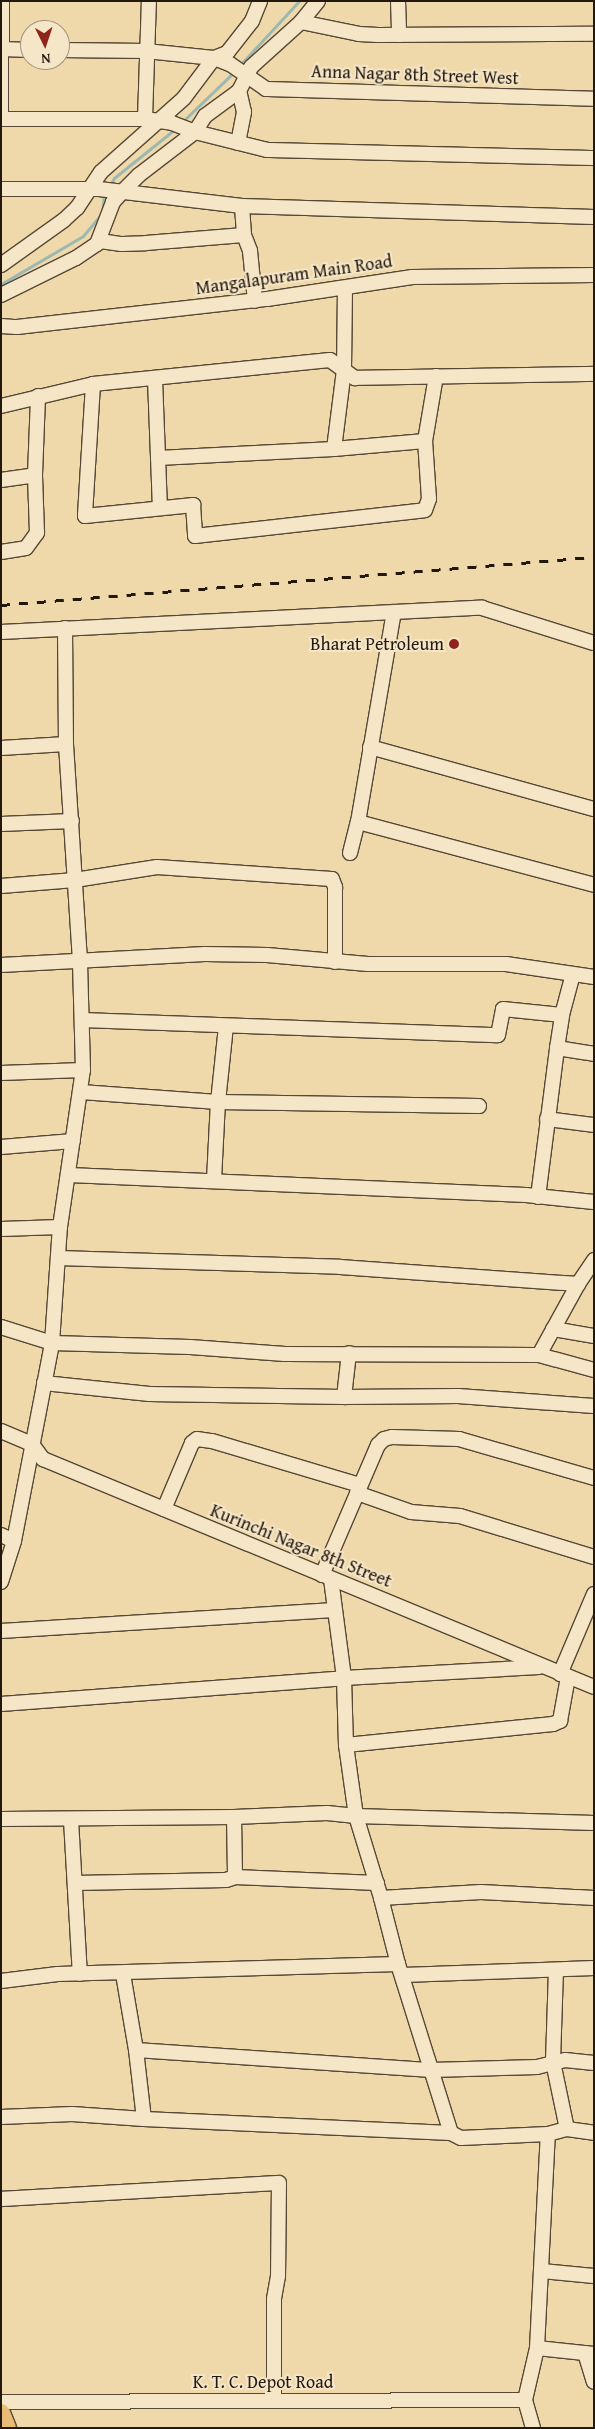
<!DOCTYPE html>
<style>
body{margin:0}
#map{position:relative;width:595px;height:2429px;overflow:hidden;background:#efd8aa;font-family:"Gentium Book Plus",serif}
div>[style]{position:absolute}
.stream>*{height:3px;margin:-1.5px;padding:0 1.5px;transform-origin:1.5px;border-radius:1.5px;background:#9cb8b2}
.roads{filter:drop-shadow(1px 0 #564834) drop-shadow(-1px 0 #564834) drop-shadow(0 1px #564834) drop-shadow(0 -1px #564834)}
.minor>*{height:14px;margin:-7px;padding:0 7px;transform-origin:7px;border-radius:7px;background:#f5e6c8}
.major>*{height:18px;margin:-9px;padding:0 9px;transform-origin:9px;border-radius:9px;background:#e8bc75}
.rail>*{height:3px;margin-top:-1.5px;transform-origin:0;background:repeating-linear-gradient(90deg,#23180d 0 9px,transparent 0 18px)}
.dots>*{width:14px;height:14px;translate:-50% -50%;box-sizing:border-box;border:2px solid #f5e6c8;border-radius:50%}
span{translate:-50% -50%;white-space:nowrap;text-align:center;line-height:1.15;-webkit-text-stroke:4px #f5e6c8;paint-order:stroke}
.street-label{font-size:18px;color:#23180d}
.poi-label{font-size:18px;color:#23180d}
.right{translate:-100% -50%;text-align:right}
.frame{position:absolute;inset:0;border:2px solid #23180d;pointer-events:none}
.north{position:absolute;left:20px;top:20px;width:50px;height:50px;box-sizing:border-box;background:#f5e6c8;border:1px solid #a1947d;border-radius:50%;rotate:176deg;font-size:14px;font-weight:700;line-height:20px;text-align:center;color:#23180d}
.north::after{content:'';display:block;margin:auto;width:18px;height:22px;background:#8f2418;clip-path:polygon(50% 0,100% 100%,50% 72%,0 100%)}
</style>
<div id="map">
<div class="stream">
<div style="left:240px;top:65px;width:87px;rotate:-47.3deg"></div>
<div style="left:181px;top:123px;width:74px;rotate:-43.9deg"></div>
<div style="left:109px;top:187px;width:10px;rotate:-61deg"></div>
<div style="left:114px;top:178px;width:78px;rotate:-38.8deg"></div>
<div style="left:1px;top:284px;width:95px;rotate:-30.3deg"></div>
<div style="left:83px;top:236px;width:30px;rotate:-50deg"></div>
<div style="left:102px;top:213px;width:19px;rotate:-84deg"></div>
</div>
<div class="roads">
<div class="minor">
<div style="left:398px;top:1px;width:34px;rotate:88deg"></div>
<div style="left:301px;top:22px;width:59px;rotate:11.7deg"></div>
<div style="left:359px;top:34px;width:19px;rotate:3deg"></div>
<div style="left:378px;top:35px;width:216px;rotate:-0.3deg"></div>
<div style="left:1px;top:49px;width:29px;rotate:2deg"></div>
<div style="left:60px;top:50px;width:86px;rotate:0.7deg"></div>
<div style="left:146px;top:51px;width:68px;rotate:5.9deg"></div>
<div style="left:214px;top:58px;width:17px;rotate:21deg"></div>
<div style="left:230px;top:64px;width:44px;rotate:34.8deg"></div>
<div style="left:266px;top:89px;width:328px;rotate:1.7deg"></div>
<div style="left:1px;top:115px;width:114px;rotate:-89.5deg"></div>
<div style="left:1px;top:119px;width:144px"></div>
<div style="left:145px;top:119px;width:27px;rotate:8deg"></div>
<div style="left:172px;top:123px;width:25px;rotate:21deg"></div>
<div style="left:195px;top:132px;width:74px;rotate:14deg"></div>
<div style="left:267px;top:150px;width:327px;rotate:1.4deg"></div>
<div style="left:145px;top:119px;width:118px;rotate:-88.1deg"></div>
<div style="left:238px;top:143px;width:32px;rotate:-79deg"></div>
<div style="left:244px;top:112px;width:22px;rotate:-103deg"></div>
<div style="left:1px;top:189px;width:98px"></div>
<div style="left:99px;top:189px;width:144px;rotate:6.8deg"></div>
<div style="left:242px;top:206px;width:352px;rotate:1.8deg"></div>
<div style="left:242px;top:206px;width:29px;rotate:86deg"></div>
<div style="left:244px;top:235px;width:17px;rotate:69deg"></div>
<div style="left:250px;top:251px;width:50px;rotate:84.3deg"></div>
<div style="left:100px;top:241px;width:22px;rotate:8deg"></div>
<div style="left:122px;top:244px;width:24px;rotate:-2deg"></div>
<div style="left:146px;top:243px;width:98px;rotate:-4.7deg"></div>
<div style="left:1px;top:265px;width:77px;rotate:-35.5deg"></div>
<div style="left:64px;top:220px;width:18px;rotate:-43deg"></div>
<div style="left:77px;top:208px;width:43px;rotate:-56.3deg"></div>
<div style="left:101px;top:172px;width:111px;rotate:-41.7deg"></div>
<div style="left:184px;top:98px;width:50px;rotate:-53.1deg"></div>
<div style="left:214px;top:58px;width:14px;rotate:-21deg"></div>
<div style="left:227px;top:53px;width:41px;rotate:-52deg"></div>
<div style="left:252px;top:21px;width:22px;rotate:-68deg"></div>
<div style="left:1px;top:295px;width:84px;rotate:-26.3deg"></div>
<div style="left:76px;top:258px;width:25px;rotate:-34deg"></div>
<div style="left:97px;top:244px;width:45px;rotate:-69.1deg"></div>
<div style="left:113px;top:202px;width:13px;rotate:-48deg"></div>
<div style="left:122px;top:192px;width:24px;rotate:-45deg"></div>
<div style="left:139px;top:175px;width:71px;rotate:-37.5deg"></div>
<div style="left:195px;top:132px;width:19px;rotate:-58deg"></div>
<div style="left:205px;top:116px;width:42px;rotate:-36.3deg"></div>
<div style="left:239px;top:91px;width:27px;rotate:-63deg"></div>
<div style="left:251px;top:67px;width:67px;rotate:-42deg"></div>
<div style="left:301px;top:22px;width:27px;rotate:-51deg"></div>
<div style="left:1px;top:326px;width:16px;rotate:4deg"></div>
<div style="left:17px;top:327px;width:252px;rotate:-6.4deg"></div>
<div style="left:267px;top:299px;width:147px;rotate:-8.6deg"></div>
<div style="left:412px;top:277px;width:182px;rotate:-0.6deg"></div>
<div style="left:155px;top:379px;width:128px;rotate:87.8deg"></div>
<div style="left:93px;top:384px;width:132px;rotate:93.5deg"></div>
<div style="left:85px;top:516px;width:109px;rotate:-5.8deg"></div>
<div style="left:193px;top:505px;width:31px;rotate:86deg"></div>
<div style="left:195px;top:536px;width:231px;rotate:-6.4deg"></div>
<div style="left:425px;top:510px;width:12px;rotate:-70deg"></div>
<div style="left:429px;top:499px;width:58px;rotate:-93.9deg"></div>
<div style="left:425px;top:441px;width:66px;rotate:-80.4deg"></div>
<div style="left:1px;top:406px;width:95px;rotate:-13.4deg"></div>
<div style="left:93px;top:384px;width:238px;rotate:-5.8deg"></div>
<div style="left:330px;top:360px;width:31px;rotate:36deg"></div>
<div style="left:355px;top:378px;width:239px;rotate:-1deg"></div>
<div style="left:334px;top:449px;width:80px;rotate:-82.8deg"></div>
<div style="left:344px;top:370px;width:82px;rotate:-89.3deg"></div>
<div style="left:158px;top:458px;width:176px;rotate:-2.9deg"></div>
<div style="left:334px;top:449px;width:91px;rotate:-5deg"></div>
<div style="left:1px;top:480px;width:34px;rotate:-8deg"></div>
<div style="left:1px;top:552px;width:25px;rotate:-9deg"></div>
<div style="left:26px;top:548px;width:19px;rotate:-54deg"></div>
<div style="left:37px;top:533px;width:58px;rotate:-92deg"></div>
<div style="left:35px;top:475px;width:79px;rotate:-87.8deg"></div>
<div style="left:1px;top:632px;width:482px;rotate:-2.9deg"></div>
<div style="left:482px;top:608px;width:117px;rotate:17.4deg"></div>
<div style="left:370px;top:747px;width:232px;rotate:15.5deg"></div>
<div style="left:1px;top:748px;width:65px;rotate:-3.5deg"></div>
<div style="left:358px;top:822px;width:244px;rotate:14.9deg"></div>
<div style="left:1px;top:824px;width:71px;rotate:-2.4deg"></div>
<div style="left:350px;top:853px;width:32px;rotate:-76deg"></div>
<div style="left:358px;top:822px;width:213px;rotate:-80.3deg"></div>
<div style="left:1px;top:886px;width:74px;rotate:-4.6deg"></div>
<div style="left:75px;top:880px;width:83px;rotate:-9deg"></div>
<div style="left:157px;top:867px;width:175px;rotate:3.9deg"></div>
<div style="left:332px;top:879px;width:9px;rotate:69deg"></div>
<div style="left:335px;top:887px;width:75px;rotate:90deg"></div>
<div style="left:1px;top:965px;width:204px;rotate:-3.1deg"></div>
<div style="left:205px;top:954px;width:62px;rotate:0.9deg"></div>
<div style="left:267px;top:955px;width:101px;rotate:5.1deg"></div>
<div style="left:368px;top:964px;width:138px"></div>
<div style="left:506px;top:964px;width:89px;rotate:8.4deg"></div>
<div style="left:82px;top:1020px;width:416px;rotate:2.1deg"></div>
<div style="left:498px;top:1035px;width:26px;rotate:-79deg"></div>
<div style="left:503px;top:1009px;width:59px;rotate:5.8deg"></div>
<div style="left:557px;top:1048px;width:37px;rotate:9deg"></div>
<div style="left:1px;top:1073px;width:82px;rotate:-2.1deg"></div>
<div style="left:81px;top:1092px;width:137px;rotate:4.2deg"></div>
<div style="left:218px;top:1102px;width:261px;rotate:0.9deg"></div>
<div style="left:547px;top:1119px;width:47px;rotate:7.3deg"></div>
<div style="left:1px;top:1147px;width:72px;rotate:-4.8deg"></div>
<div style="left:69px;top:1175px;width:457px;rotate:2.5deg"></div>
<div style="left:526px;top:1195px;width:68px;rotate:5.9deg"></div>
<div style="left:214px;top:1180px;width:78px;rotate:-87.1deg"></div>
<div style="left:218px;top:1102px;width:76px;rotate:-84deg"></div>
<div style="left:538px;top:1197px;width:150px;rotate:-82.7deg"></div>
<div style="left:557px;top:1048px;width:33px;rotate:-81deg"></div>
<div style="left:562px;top:1015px;width:42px;rotate:-75deg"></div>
<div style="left:1px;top:1229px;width:59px;rotate:-1.9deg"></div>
<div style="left:58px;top:1258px;width:282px;rotate:1.8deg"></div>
<div style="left:340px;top:1267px;width:239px;rotate:4.1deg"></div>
<div style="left:1px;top:1327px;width:53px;rotate:17.4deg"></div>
<div style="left:52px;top:1343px;width:138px;rotate:1.7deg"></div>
<div style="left:190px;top:1347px;width:95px;rotate:4.2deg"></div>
<div style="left:285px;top:1354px;width:254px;rotate:0.2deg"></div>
<div style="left:539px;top:1355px;width:57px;rotate:15.3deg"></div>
<div style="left:553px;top:1329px;width:42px;rotate:9.7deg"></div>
<div style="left:539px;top:1355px;width:81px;rotate:-61.2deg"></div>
<div style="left:578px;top:1284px;width:29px;rotate:-56deg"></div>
<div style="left:44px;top:1383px;width:106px;rotate:6deg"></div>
<div style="left:149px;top:1394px;width:195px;rotate:0.9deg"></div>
<div style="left:344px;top:1397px;width:114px;rotate:-0.5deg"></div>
<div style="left:458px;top:1396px;width:136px;rotate:4.2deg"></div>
<div style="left:344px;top:1397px;width:44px;rotate:-83.5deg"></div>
<div style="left:1px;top:1431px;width:34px;rotate:23deg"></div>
<div style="left:32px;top:1444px;width:19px;rotate:54deg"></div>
<div style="left:43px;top:1459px;width:596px;rotate:22.48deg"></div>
<div style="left:357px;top:1493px;width:57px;rotate:19.4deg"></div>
<div style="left:411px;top:1512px;width:49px;rotate:4.7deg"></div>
<div style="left:460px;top:1516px;width:140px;rotate:17deg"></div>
<div style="left:164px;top:1509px;width:72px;rotate:-67deg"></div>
<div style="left:192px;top:1443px;width:6px;rotate:-39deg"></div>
<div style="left:197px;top:1439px;width:15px;rotate:8deg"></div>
<div style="left:212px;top:1441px;width:154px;rotate:16.6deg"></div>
<div style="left:1px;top:1535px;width:14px;rotate:25deg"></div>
<div style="left:322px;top:1575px;width:142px;rotate:-66.7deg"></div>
<div style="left:378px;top:1445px;width:8px;rotate:-45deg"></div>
<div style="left:384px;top:1439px;width:8px;rotate:-14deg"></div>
<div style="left:392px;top:1437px;width:67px;rotate:1.7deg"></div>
<div style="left:459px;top:1439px;width:141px;rotate:16.1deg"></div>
<div style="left:331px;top:1579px;width:100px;rotate:82.5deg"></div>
<div style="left:344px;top:1678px;width:67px;rotate:88.3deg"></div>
<div style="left:346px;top:1745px;width:72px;rotate:82deg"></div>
<div style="left:356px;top:1816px;width:86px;rotate:73deg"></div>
<div style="left:381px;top:1898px;width:68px;rotate:75.6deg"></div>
<div style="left:398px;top:1964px;width:177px;rotate:72.6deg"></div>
<div style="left:1px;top:1582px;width:43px;rotate:-72.4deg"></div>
<div style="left:14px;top:1541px;width:202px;rotate:-79.1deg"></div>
<div style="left:52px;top:1343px;width:116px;rotate:-86.1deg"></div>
<div style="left:60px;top:1227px;width:159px;rotate:-81.7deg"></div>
<div style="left:83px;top:1070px;width:109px;rotate:-91.6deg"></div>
<div style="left:80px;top:961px;width:217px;rotate:-93.7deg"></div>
<div style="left:66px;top:744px;width:116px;rotate:-90.5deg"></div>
<div style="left:1px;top:1631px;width:334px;rotate:-3.6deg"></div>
<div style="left:560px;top:1674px;width:87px;rotate:-67deg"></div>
<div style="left:1px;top:1704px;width:344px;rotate:-4.3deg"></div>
<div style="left:344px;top:1678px;width:195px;rotate:-3.2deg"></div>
<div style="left:346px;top:1745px;width:208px;rotate:-5.8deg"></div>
<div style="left:553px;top:1724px;width:8px;rotate:-23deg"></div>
<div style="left:560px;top:1721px;width:45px;rotate:-79.7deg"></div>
<div style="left:234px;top:1817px;width:60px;rotate:89deg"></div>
<div style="left:1px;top:1819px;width:233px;rotate:-0.5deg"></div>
<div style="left:234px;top:1817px;width:93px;rotate:-2.5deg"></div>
<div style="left:327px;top:1813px;width:29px;rotate:6deg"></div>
<div style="left:356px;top:1816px;width:238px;rotate:1.7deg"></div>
<div style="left:71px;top:1820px;width:154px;rotate:86.7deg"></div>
<div style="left:75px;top:1883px;width:151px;rotate:-1.1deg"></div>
<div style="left:226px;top:1880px;width:9px;rotate:-18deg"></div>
<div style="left:235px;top:1877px;width:142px;rotate:2.4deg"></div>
<div style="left:381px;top:1898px;width:100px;rotate:-3.4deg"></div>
<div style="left:481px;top:1892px;width:113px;rotate:3deg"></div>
<div style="left:556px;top:1970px;width:92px;rotate:91.9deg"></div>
<div style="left:553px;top:2062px;width:68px;rotate:78.2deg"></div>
<div style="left:123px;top:1974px;width:77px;rotate:80.3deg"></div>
<div style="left:136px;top:2050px;width:296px;rotate:3.9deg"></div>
<div style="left:431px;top:2070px;width:106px;rotate:-1.6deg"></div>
<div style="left:537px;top:2067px;width:29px;rotate:-14deg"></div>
<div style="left:565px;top:2060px;width:29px;rotate:6deg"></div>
<div style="left:403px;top:1975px;width:191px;rotate:-2.1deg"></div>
<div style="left:1px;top:1981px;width:57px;rotate:-7deg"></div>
<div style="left:58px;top:1974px;width:340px;rotate:-1.7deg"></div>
<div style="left:136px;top:2050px;width:69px;rotate:83.4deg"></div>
<div style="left:1px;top:2117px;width:71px;rotate:-2.4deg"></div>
<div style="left:72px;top:2114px;width:72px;rotate:4deg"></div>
<div style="left:144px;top:2119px;width:307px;rotate:2.6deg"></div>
<div style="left:451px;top:2133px;width:11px;rotate:27deg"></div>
<div style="left:461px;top:2138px;width:87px;rotate:-2.6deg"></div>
<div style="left:548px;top:2134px;width:20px;rotate:-15deg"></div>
<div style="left:567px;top:2129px;width:27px;rotate:8deg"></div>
<div style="left:1px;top:2199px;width:278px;rotate:-3.3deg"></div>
<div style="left:279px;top:2183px;width:93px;rotate:90.6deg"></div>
<div style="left:278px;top:2276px;width:23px;rotate:100deg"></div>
<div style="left:274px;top:2299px;width:101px;rotate:90deg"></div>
<div style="left:542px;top:2271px;width:52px;rotate:5.5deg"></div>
<div style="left:537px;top:2348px;width:57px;rotate:6deg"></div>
<div style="left:585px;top:2353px;width:30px;rotate:73deg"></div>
<div style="left:1px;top:2402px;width:524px;rotate:-0.22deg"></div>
<div style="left:533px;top:2428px;width:29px;rotate:-106deg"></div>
<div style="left:525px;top:2400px;width:53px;rotate:-77deg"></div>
<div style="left:537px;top:2348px;width:214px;rotate:-87.1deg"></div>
</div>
<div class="major">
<div style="left:1px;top:2413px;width:16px;rotate:68deg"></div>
</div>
</div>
<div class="rail">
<div style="left:1px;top:605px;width:595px;rotate:-4.63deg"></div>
</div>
<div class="dots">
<div style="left:454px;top:644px;background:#8f2418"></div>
</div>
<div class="street-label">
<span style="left:415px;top:75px;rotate:2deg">Anna Nagar 8th Street West</span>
<span style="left:294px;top:275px;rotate:-8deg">Mangalapuram Main Road</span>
<span style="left:301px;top:1546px;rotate:22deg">Kurinchi Nagar 8th Street</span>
<span style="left:263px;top:2382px">K. T. C. Depot Road</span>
</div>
<div class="poi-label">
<span class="right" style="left:444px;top:644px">Bharat Petroleum</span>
</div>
<div class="frame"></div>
<div class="north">N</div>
</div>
